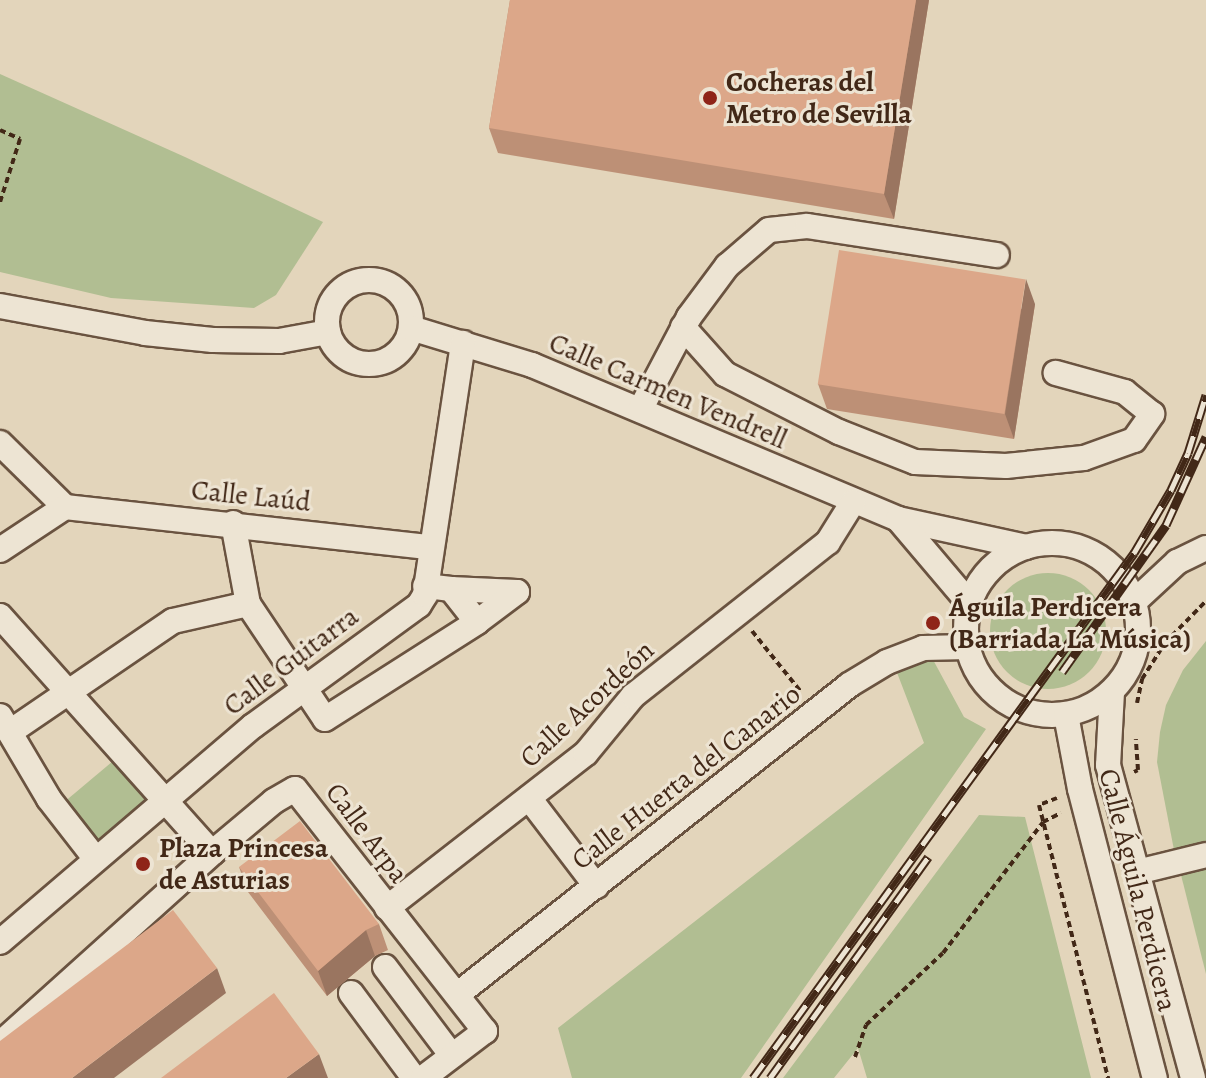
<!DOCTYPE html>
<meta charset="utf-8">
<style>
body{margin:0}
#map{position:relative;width:1206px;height:1078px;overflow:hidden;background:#e3d5bb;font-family:Alegreya,serif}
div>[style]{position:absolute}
.green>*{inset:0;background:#b1be92;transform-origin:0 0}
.round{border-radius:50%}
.path>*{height:4px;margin-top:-2px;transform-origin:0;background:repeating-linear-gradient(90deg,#422817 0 6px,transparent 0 10px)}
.roads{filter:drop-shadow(2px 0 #6a5340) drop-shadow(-2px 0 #6a5340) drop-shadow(0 2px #6a5340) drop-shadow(0 -2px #6a5340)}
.minor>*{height:24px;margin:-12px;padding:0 12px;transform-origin:12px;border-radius:12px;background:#ede4d3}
.minor>.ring{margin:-12px;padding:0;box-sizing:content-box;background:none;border:24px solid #ede4d3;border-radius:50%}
.rail>*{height:9px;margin-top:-4.5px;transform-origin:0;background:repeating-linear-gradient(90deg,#ede4d3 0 18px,#422817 0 36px);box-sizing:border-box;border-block:2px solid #422817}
.wall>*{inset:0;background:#bd9076}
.shaded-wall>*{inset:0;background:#9a7560}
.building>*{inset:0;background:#dca789;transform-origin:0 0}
.dots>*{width:22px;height:22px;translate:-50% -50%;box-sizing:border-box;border:4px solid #ede4d3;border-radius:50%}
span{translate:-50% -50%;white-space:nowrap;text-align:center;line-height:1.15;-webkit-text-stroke:6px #ede4d3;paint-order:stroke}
.poi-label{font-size:28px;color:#422817;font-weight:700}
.left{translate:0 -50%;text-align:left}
.street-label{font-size:28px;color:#422817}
</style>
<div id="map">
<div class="green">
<div style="clip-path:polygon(0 74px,185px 157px,323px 222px,276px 295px,254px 308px,111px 298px,0 272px)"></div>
<div class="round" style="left:990px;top:573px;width:116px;height:116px"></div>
<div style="clip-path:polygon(1206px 641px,1206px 841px,1174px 850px,1157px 762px,1160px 732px,1166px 705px,1183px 670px)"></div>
<div style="clip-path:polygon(931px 656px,964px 717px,986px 729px,741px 1078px,572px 1078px,558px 1028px,924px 743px,896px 670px)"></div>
<div style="left:125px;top:751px;width:62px;height:89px;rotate:50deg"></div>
<div style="clip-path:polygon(979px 815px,1025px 817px,1091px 1078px,867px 1078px,858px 1048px,834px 1078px,783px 1078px)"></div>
<div style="clip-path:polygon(1206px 864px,1206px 974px,1180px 871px)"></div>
</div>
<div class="path">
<div style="left:0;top:130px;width:22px;rotate:24deg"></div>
<div style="left:20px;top:139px;width:66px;rotate:107.6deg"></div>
<div style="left:752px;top:631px;width:78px;rotate:51.2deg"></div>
<div style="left:1137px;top:703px;width:25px;rotate:-78deg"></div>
<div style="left:1142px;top:679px;width:43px;rotate:-57.4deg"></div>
<div style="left:1165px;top:643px;width:59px;rotate:-45.7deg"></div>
<div style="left:1134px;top:772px;width:4px;rotate:-27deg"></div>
<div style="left:1138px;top:770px;width:31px;rotate:-94deg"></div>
<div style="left:1057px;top:798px;width:19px;rotate:159deg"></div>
<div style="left:1039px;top:805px;width:282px;rotate:75.8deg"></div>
<div style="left:855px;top:1057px;width:34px;rotate:-71deg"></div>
<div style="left:866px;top:1025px;width:105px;rotate:-43.1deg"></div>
<div style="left:943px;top:953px;width:165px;rotate:-52.6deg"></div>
<div style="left:1043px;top:822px;width:20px;rotate:-27deg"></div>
</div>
<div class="roads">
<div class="minor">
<div class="ring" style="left:327px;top:280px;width:60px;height:60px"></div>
<div style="left:0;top:306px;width:147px;rotate:10.5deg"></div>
<div style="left:145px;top:333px;width:68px;rotate:5.9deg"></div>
<div style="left:213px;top:340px;width:66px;rotate:0.9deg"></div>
<div style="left:279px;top:341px;width:50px;rotate:-10.4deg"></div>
<div style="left:683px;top:327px;width:63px;rotate:48.2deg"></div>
<div style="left:725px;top:374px;width:128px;rotate:27deg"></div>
<div style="left:839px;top:432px;width:82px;rotate:21.5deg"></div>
<div style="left:915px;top:462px;width:91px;rotate:2.5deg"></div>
<div style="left:1006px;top:466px;width:78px;rotate:-5.9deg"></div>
<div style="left:1084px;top:458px;width:53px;rotate:-19.8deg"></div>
<div style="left:1134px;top:440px;width:32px;rotate:-55deg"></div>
<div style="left:1152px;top:414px;width:35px;rotate:-141deg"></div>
<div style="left:1125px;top:392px;width:72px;rotate:-164.6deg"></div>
<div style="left:411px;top:328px;width:127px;rotate:17deg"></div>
<div style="left:532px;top:365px;width:397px;rotate:22.8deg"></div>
<div style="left:898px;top:519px;width:131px;rotate:12.3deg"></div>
<div style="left:640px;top:410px;width:105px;rotate:-62.2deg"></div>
<div style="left:689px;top:317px;width:64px;rotate:-53.3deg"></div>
<div style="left:727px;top:266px;width:55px;rotate:-40.6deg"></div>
<div style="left:769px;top:230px;width:38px;rotate:-6deg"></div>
<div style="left:807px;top:226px;width:192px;rotate:8.7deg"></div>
<div style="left:0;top:443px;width:91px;rotate:44.6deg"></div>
<div style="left:65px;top:507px;width:367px;rotate:6.3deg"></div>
<div style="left:898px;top:519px;width:111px;rotate:49.7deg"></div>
<div style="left:233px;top:523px;width:82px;rotate:79.5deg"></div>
<div style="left:248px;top:604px;width:138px;rotate:56.2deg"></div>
<div style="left:325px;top:719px;width:180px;rotate:-32.5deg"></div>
<div style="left:477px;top:622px;width:42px;rotate:-128.2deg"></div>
<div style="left:451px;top:589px;width:26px;rotate:-173deg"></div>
<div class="ring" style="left:966px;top:543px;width:148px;height:148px"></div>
<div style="left:0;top:550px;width:78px;rotate:-33.5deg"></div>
<div style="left:451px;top:589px;width:66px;rotate:2.6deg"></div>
<div style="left:517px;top:592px;width:50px;rotate:143.1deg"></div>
<div style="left:1134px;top:602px;width:59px;rotate:-42.9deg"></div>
<div style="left:1177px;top:562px;width:32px;rotate:-26deg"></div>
<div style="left:0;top:616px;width:318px;rotate:48.2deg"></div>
<div style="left:1112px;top:692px;width:73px;rotate:93.1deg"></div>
<div style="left:1108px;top:765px;width:324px;rotate:74.8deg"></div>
<div style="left:1066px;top:715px;width:75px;rotate:79.3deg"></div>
<div style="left:1080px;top:789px;width:299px;rotate:75.5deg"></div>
<div style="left:0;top:716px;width:96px;rotate:59.4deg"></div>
<div style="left:49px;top:799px;width:75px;rotate:52.1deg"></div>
<div style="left:10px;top:732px;width:197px;rotate:-34.3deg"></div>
<div style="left:173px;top:621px;width:77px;rotate:-12.8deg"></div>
<div style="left:529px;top:798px;width:111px;rotate:52.7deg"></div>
<div style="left:1137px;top:872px;width:71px;rotate:-13.8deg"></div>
<div style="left:387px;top:908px;width:252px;rotate:-37.9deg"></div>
<div style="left:586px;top:753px;width:74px;rotate:-50.5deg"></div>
<div style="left:633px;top:696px;width:248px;rotate:-38.3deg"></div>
<div style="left:828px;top:542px;width:47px;rotate:-58deg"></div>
<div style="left:0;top:942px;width:333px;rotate:-40.5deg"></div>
<div style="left:253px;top:726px;width:205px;rotate:-36.1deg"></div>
<div style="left:419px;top:605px;width:12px;rotate:-59deg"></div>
<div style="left:425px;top:595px;width:255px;rotate:-81.4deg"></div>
<div style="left:385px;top:967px;width:111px;rotate:53deg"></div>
<div style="left:351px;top:993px;width:106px;rotate:53.5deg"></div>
<div style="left:458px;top:994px;width:498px;rotate:-38.3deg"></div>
<div style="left:849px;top:685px;width:44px;rotate:-31.2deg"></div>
<div style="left:887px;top:662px;width:39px;rotate:-21deg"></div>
<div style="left:923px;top:648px;width:45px;rotate:-1.3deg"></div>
<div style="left:0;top:1044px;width:285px;rotate:-42deg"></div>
<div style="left:212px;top:853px;width:81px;rotate:-40deg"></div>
<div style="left:274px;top:801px;width:24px;rotate:-30deg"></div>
<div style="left:295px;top:789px;width:308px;rotate:51.9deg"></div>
<div style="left:485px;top:1031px;width:78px;rotate:142.8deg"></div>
</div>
</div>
<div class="rail">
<div style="left:1062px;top:672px;width:180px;rotate:-54.7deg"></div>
<div style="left:1166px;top:525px;width:97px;rotate:-65.6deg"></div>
<div style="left:753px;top:1078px;width:649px;rotate:-54.03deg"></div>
<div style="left:1134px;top:553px;width:73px;rotate:-59.6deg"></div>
<div style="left:1171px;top:490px;width:41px;rotate:-65.3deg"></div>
<div style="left:1188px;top:453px;width:61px;rotate:-72.8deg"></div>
<div style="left:770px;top:1078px;width:272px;rotate:-54.4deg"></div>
</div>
<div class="wall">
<div style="clip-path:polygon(510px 0,929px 0,894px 219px,498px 153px,489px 128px)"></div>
<div style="clip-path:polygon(1035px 304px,1014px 439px,827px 409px,818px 384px)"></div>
<div style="clip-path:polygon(239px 867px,379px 924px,388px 950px,375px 956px,327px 996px,248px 892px)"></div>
</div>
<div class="shaded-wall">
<div style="clip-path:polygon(916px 0,929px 0,894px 219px,884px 194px)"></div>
<div style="clip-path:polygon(1026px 279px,1035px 304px,1014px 439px,1005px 414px)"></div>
<div style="clip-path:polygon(366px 930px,375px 956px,327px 996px,318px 971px)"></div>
<div style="clip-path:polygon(217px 968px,226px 993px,114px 1078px,72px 1078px)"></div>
<div style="clip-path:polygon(319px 1054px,328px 1078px,286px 1078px)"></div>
</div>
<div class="building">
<div style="clip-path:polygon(510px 0,916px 0,884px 194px,489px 128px)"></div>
<div style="left:839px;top:250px;width:189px;height:136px;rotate:9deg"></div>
<div style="clip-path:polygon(300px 821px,379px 924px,366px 930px,318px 971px,239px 867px)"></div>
<div style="clip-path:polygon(173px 910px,217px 968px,72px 1078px,0 1078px,0 1041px)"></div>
<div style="clip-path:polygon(274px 993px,319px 1054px,286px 1078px,161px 1078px)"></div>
</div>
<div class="dots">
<div style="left:710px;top:98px;background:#8f2418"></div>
<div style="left:933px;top:623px;background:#8f2418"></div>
<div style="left:143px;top:864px;background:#8f2418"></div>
</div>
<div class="poi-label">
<span class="left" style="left:726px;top:98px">Cocheras del<br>Metro de Sevilla</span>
<span class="left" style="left:949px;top:623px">Águila Perdicera<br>(Barriada La Música)</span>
<span class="left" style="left:159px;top:864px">Plaza Princesa<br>de Asturias</span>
</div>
<div class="street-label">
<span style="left:668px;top:391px;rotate:23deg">Calle Carmen Vendrell</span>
<span style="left:251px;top:496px;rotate:6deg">Calle Laúd</span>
<span style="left:291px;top:661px;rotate:-37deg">Calle Guitarra</span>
<span style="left:587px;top:704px;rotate:-43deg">Calle Acordeón</span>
<span style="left:686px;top:777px;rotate:-38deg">Calle Huerta del Canario</span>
<span style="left:367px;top:833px;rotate:53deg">Calle Arpa</span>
<span style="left:1138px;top:890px;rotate:76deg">Calle Águila Perdicera</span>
</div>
</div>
